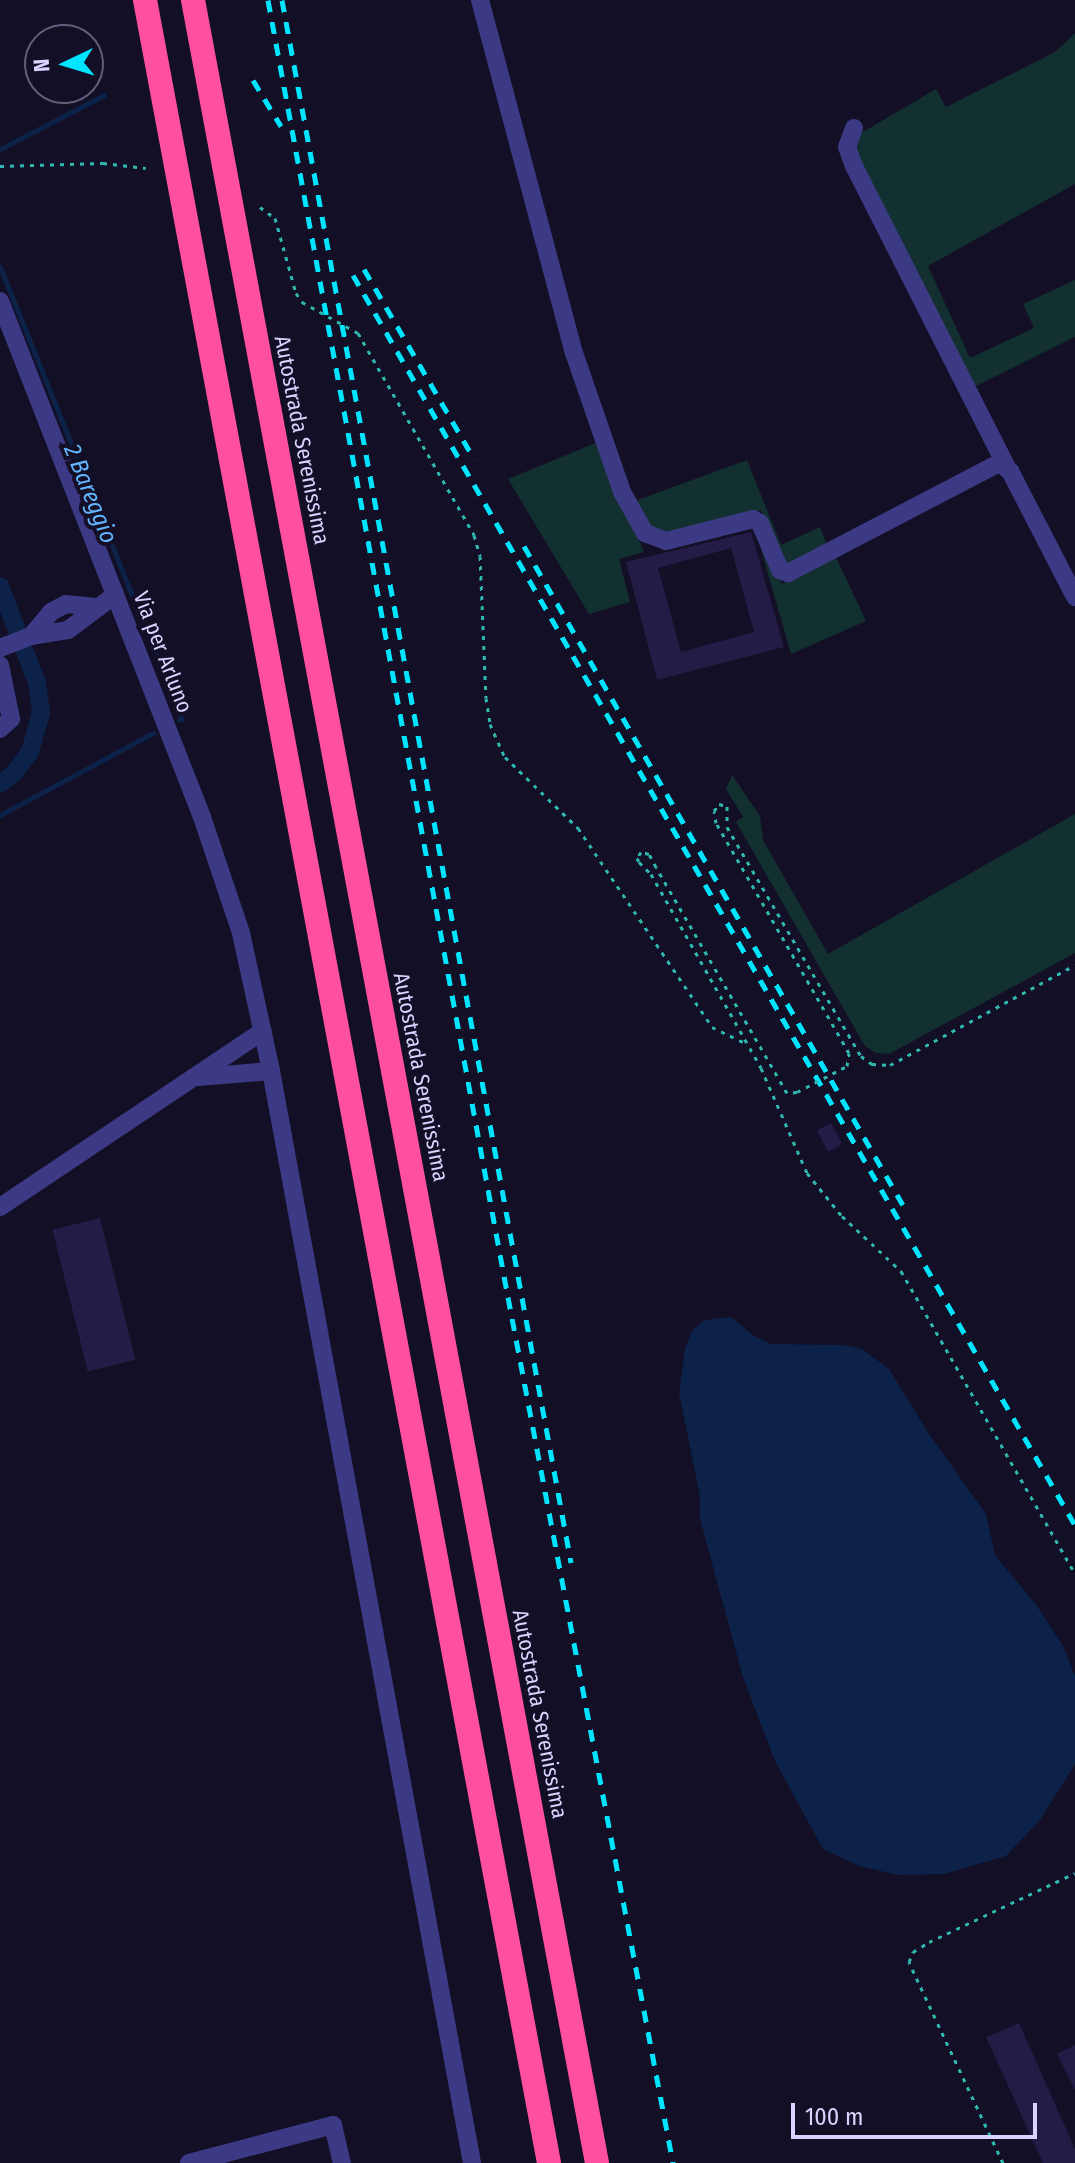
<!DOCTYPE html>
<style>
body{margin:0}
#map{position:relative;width:1075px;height:2163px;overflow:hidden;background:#130f26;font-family:"Fira Sans Condensed",sans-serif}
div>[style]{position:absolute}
.green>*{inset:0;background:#12302f}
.water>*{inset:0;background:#0c2248}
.stream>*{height:5px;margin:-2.5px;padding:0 2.5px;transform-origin:2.5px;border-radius:2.5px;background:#0c2248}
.canal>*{height:18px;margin:-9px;padding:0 9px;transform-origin:9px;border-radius:9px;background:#0c2248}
.building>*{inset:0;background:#241b47;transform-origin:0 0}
.path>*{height:3px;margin-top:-1.5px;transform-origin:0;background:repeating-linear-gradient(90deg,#2fb8b0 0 4px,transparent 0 10px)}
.minor>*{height:18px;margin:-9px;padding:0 9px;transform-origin:9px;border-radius:9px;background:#3d3a85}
.highway>*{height:24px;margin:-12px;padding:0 12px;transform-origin:12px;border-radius:12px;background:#ff4fa3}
.rail>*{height:5px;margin-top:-2.5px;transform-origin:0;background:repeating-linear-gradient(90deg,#00e5ff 0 12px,transparent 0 22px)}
.path-bridge>*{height:3px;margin-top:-1.5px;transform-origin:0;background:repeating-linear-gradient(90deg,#2fb8b0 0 4px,transparent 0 10px)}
span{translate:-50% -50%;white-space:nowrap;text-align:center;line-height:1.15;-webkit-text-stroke:8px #130f26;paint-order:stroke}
.street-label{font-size:22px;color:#d9d4ff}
.water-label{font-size:24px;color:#62b6ff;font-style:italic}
.north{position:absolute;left:24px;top:24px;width:80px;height:80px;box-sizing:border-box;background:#130f26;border:2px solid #625e7d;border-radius:50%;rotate:266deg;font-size:22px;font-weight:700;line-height:32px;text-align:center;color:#d9d4ff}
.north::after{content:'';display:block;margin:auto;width:28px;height:36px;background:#00e5ff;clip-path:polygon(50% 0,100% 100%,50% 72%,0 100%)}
.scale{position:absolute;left:791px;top:2103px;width:246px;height:36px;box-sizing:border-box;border:4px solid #d9d4ff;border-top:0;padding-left:10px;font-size:24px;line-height:28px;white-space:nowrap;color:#d9d4ff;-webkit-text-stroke:6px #130f26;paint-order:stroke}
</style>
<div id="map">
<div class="green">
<div style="clip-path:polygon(1075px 33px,1075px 184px,928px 266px,970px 358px,1034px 328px,1023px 304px,1075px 280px,1075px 337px,972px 388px,859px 164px,853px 138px,936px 89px,946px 107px,1055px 52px)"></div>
<div style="clip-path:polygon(598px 442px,644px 552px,619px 559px,630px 602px,589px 614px,508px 479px)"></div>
<div style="clip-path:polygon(747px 460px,781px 545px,820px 527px,828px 547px,790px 566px,784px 564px,761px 510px,659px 537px,632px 502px)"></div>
<div style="clip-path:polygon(754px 525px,759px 527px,782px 584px,835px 555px,866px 621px,791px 654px)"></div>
<div style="clip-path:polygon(732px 775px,760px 816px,763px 840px,828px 954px,1075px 814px,1075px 953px,889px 1054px,876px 1053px,865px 1046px,736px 822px,743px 817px,726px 789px)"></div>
</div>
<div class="water">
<div style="clip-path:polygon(731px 1317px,754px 1336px,771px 1344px,843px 1345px,862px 1349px,889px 1369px,929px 1434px,986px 1514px,995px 1555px,1037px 1606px,1063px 1646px,1075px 1676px,1075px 1764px,1040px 1820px,1006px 1856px,944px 1874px,898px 1875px,859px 1866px,823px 1849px,775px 1761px,743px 1677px,700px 1519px,700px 1496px,679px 1393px,685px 1349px,692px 1331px,704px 1320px)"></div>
</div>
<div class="stream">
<div style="left:0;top:149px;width:117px;rotate:-27.4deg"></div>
<div style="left:0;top:267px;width:487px;rotate:68.1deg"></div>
<div style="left:182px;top:719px;width:3px;rotate:162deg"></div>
<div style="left:0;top:815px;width:174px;rotate:-28.2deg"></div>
</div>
<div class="canal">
<div style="left:0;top:586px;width:104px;rotate:69.1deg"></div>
<div style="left:37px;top:683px;width:30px;rotate:82deg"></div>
<div style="left:41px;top:713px;width:41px;rotate:105.8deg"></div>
<div style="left:30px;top:752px;width:26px;rotate:127deg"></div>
<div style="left:14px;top:773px;width:18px;rotate:142deg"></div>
</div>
<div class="building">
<div style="clip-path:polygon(evenodd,751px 532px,784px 647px,657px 680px,626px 562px,751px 532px,731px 548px,754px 632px,681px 652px,658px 568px,731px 548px)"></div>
<div style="left:831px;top:1123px;width:24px;height:16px;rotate:62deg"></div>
<div style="left:100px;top:1218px;width:146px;height:49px;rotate:76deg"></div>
<div style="clip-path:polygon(1019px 2023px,1075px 2149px,1075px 2163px,1043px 2163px,986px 2037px)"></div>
<div style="clip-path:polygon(1075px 2045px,1075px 2090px,1057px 2054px)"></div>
</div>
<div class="path">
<div style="left:0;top:166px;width:103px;rotate:-1.7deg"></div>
<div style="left:103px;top:163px;width:43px;rotate:6.6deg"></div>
<div style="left:260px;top:207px;width:19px;rotate:36deg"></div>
<div style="left:275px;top:218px;width:78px;rotate:74.4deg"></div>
<div style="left:296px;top:293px;width:11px;rotate:56deg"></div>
<div style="left:302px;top:302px;width:64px;rotate:29deg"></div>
<div style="left:358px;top:333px;width:233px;rotate:60.1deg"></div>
<div style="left:474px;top:535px;width:22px;rotate:74deg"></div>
<div style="left:480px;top:556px;width:142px;rotate:87.6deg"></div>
<div style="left:486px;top:698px;width:26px;rotate:81deg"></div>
<div style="left:490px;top:724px;width:36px;rotate:66deg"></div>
<div style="left:505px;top:757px;width:102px;rotate:44.2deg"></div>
<div style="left:578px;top:828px;width:240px;rotate:56deg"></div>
<div style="left:712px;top:1027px;width:37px;rotate:26deg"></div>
<div style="left:847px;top:1066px;width:13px;rotate:-81deg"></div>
<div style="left:849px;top:1053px;width:266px;rotate:-120deg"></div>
<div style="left:716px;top:823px;width:12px;rotate:-99deg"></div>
<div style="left:714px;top:811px;width:9px;rotate:-54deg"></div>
<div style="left:719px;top:804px;width:8px;rotate:14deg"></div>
<div style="left:727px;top:806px;width:21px;rotate:90deg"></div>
<div style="left:727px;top:827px;width:265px;rotate:59.7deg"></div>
<div style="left:861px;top:1056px;width:14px;rotate:36deg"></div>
<div style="left:872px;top:1064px;width:18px;rotate:3deg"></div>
<div style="left:890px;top:1065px;width:210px;rotate:-28.4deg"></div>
<div style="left:797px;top:1092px;width:10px;rotate:174deg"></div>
<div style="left:787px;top:1093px;width:261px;rotate:-120.1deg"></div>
<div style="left:656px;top:867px;width:15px;rotate:-118deg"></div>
<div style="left:649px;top:854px;width:8px;rotate:-166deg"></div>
<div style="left:641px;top:852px;width:7px;rotate:124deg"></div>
<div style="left:637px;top:858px;width:4px;rotate:63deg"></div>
<div style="left:639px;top:862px;width:17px;rotate:45deg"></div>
<div style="left:651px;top:874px;width:223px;rotate:60.4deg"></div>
<div style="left:761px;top:1068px;width:115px;rotate:66.3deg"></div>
<div style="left:807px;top:1173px;width:55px;rotate:50.9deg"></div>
<div style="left:842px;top:1216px;width:81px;rotate:43deg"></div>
<div style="left:901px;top:1271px;width:349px;rotate:60.1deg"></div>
<div style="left:1003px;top:2163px;width:222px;rotate:-115.1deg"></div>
<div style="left:909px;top:1962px;width:11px;rotate:-68deg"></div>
<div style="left:913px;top:1952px;width:19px;rotate:-32deg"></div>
<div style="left:929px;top:1942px;width:161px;rotate:-25.3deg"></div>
</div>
<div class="minor">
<div style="left:480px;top:0;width:365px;rotate:75.1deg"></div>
<div style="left:574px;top:353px;width:147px;rotate:70.9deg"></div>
<div style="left:622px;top:492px;width:47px;rotate:60.7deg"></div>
<div style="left:645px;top:533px;width:22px;rotate:21deg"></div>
<div style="left:666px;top:541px;width:90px;rotate:-14.2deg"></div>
<div style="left:753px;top:519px;width:8px;rotate:30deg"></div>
<div style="left:760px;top:523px;width:51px;rotate:66.9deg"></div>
<div style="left:780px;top:570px;width:9px;rotate:21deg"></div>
<div style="left:788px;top:573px;width:238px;rotate:-27.5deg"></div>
<div style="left:999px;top:463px;width:14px;rotate:36deg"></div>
<div style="left:1010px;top:471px;width:142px;rotate:62.7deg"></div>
<div style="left:854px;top:128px;width:20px;rotate:110deg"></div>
<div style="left:847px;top:147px;width:20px;rotate:70deg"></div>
<div style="left:854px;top:166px;width:336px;rotate:63.1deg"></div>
<div style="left:0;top:301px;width:554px;rotate:68.62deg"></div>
<div style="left:202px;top:817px;width:122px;rotate:71.4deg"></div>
<div style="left:241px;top:933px;width:141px;rotate:77.7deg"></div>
<div style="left:271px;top:1071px;width:1110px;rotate:79.57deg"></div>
<div style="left:31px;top:636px;width:31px;rotate:-50deg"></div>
<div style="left:51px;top:612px;width:17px;rotate:-28deg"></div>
<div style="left:66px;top:604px;width:29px;rotate:6deg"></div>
<div style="left:0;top:648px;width:33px;rotate:-21deg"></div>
<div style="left:31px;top:636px;width:37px;rotate:-9deg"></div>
<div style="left:68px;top:630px;width:59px;rotate:-36.7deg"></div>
<div style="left:0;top:665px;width:55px;rotate:78.5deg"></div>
<div style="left:11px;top:719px;width:15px;rotate:138deg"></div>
<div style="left:198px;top:1077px;width:73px;rotate:-4.7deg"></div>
<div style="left:0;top:1207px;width:316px;rotate:-33.8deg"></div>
<div style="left:189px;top:2163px;width:149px;rotate:-14.8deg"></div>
<div style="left:333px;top:2125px;width:39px;rotate:77deg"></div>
</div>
<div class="highway">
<div style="left:145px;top:0;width:2200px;rotate:79.42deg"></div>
<div style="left:193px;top:0;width:2200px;rotate:79.42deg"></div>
</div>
<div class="rail">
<div style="left:268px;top:0;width:1319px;rotate:79.52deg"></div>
<div style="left:508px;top:1297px;width:882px;rotate:79.21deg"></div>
<div style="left:282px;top:0;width:1589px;rotate:79.52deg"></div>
<div style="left:253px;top:80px;width:54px;rotate:58.7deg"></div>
<div style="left:364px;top:269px;width:220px;rotate:59.9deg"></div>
<div style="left:353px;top:275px;width:1444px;rotate:59.99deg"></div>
<div style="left:524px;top:546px;width:760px;rotate:60.1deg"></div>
</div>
<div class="path-bridge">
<div style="left:797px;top:1092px;width:56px;rotate:-27.5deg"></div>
</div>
<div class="street-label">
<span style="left:302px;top:440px;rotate:79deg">Autostrada Serenissima</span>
<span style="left:163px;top:652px;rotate:69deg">Via per Arluno</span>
<span style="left:421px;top:1077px;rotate:79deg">Autostrada Serenissima</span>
<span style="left:540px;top:1714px;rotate:79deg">Autostrada Serenissima</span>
</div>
<div class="water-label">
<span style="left:90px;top:494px;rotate:68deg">2 Bareggio</span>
</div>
<div class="north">N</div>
<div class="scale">100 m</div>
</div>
